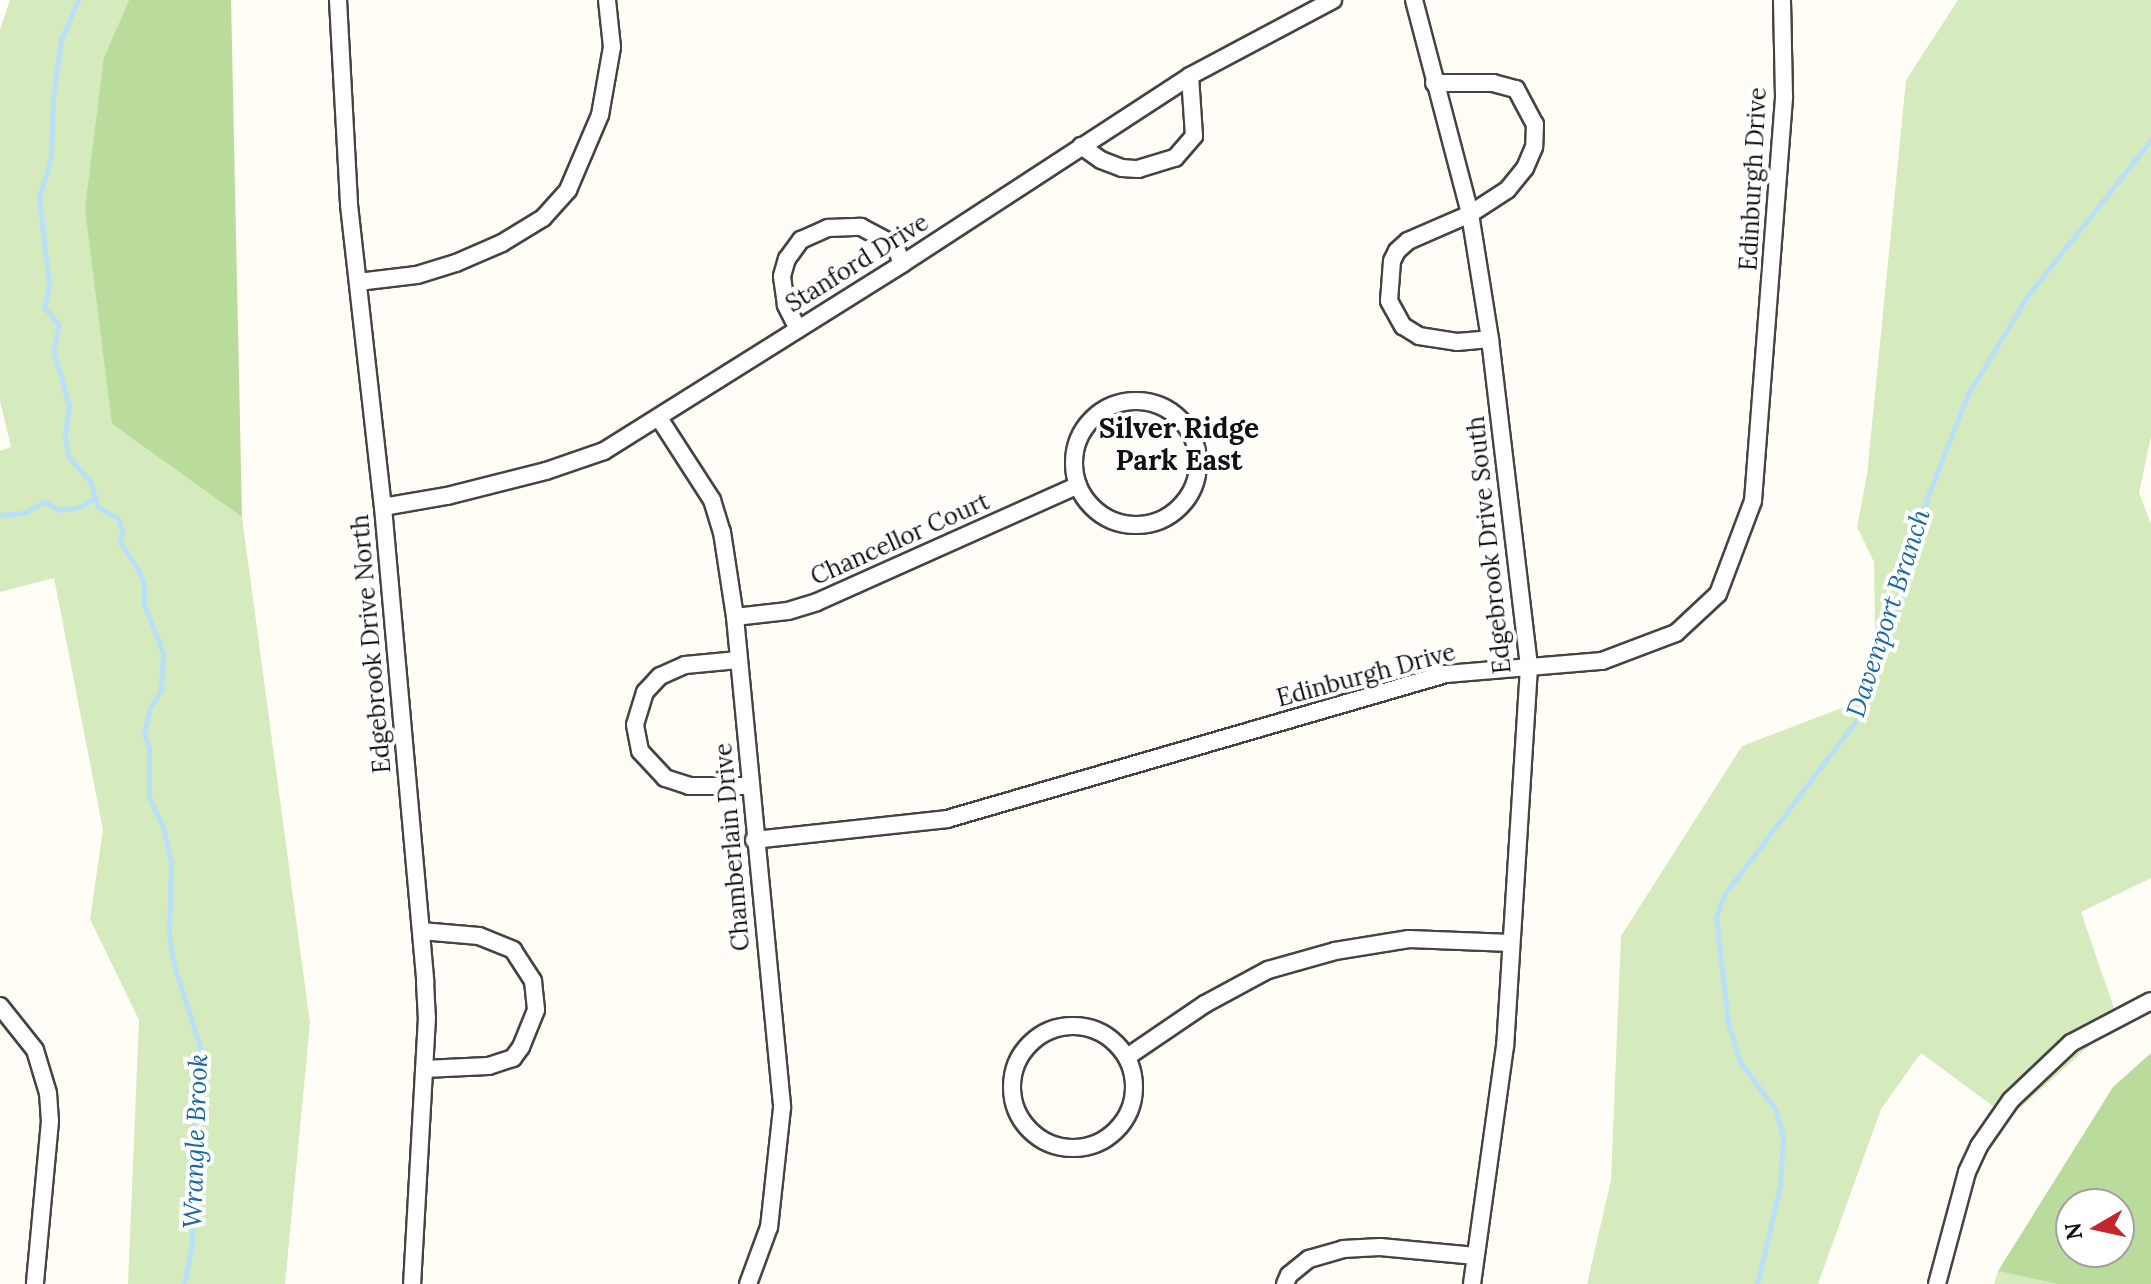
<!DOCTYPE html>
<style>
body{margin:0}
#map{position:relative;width:2151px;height:1284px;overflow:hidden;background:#fffdf5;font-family:Lora,serif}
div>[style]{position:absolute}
.green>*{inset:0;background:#d5ebbd}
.forest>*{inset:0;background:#b9dc9c}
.stream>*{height:5px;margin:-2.5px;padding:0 2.5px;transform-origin:2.5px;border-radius:2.5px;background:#b9e0f7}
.roads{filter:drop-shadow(2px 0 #444) drop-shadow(-2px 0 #444) drop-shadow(0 2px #444) drop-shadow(0 -2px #444)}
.street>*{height:16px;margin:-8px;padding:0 8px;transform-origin:8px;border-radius:8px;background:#fff}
.street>.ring{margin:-8px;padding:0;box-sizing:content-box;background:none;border:16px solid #fff;border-radius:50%}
span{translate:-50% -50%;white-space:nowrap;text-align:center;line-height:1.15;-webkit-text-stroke:8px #fff;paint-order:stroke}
.street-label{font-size:24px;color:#111}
.water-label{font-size:26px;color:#1768a6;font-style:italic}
.quarter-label{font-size:28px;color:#111;font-weight:700}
.north{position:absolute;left:2055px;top:1188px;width:80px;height:80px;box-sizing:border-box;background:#fff;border:2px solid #a0a0a0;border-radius:50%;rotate:261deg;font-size:22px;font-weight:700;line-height:32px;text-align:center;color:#111}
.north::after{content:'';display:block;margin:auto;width:28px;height:36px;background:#c4262e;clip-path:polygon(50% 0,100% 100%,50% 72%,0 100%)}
</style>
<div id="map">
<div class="green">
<div style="clip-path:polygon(10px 0,129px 0,104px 57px,112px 424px,242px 517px,310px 1023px,285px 1284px,128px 1284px,139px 1020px,90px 919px,103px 830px,54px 578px,0 592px,0 451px,11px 447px,0 401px,0 30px)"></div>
<div style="clip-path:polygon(1958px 0,2151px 0,2151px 436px,2139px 493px,2151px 524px,2151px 878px,2081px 912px,2118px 1020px,2009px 1118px,1921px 1053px,1881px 1109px,1818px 1284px,1587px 1284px,1611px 1180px,1621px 936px,1742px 746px,1876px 695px,1874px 562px,1857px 527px,1867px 475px,1906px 80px)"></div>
<div style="clip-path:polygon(1998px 1271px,2057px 1284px,1994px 1284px)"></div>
</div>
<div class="forest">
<div style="clip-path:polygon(129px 0,231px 0,242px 517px,112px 424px,85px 209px,104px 57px)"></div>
<div style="clip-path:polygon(evenodd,2151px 1053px,2151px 1284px,2057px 1284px,1998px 1271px,2113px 1087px,2151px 1053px,2119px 1204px,2119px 1252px,2071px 1252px,2071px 1204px,2119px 1204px)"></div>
</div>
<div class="stream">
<div style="left:78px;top:0;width:43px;rotate:113deg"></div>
<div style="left:61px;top:40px;width:57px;rotate:98.1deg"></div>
<div style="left:53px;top:96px;width:62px;rotate:91.8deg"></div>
<div style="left:51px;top:158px;width:41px;rotate:107.1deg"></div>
<div style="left:39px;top:197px;width:90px;rotate:83.6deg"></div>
<div style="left:49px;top:286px;width:22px;rotate:103deg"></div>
<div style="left:44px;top:307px;width:23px;rotate:50deg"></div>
<div style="left:59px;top:325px;width:26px;rotate:103deg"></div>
<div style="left:53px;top:350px;width:57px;rotate:73.8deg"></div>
<div style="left:69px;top:405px;width:30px;rotate:98deg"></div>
<div style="left:65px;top:435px;width:21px;rotate:82deg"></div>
<div style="left:68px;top:456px;width:33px;rotate:49deg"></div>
<div style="left:90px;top:481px;width:27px;rotate:73deg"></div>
<div style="left:98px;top:507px;width:23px;rotate:29deg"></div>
<div style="left:118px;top:518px;width:13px;rotate:72deg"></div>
<div style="left:122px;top:530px;width:12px;rotate:99deg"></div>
<div style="left:120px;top:542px;width:32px;rotate:56deg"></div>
<div style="left:138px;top:569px;width:17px;rotate:69deg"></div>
<div style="left:144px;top:585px;width:19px;rotate:90deg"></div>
<div style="left:144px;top:604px;width:53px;rotate:68.8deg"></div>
<div style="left:163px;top:653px;width:37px;rotate:93deg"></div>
<div style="left:161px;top:690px;width:21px;rotate:121deg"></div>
<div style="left:150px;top:708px;width:27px;rotate:103deg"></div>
<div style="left:144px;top:734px;width:15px;rotate:70deg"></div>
<div style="left:149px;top:748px;width:49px;rotate:90deg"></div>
<div style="left:149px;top:797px;width:33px;rotate:65deg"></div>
<div style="left:163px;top:827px;width:37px;rotate:77deg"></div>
<div style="left:171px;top:863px;width:73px;rotate:91.6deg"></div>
<div style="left:169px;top:936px;width:29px;rotate:80deg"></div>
<div style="left:174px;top:965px;width:86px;rotate:72.4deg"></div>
<div style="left:200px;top:1047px;width:66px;rotate:96.1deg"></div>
<div style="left:193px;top:1113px;width:131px;rotate:90.4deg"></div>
<div style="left:192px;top:1244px;width:41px;rotate:101.3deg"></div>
<div style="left:0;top:515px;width:24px;rotate:-5deg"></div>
<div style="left:24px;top:513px;width:23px;rotate:-29deg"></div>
<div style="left:44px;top:502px;width:18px;rotate:27deg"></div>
<div style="left:60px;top:510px;width:23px;rotate:-10deg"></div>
<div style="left:83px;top:506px;width:15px;rotate:-37deg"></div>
<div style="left:1757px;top:1284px;width:101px;rotate:-76.8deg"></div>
<div style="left:1780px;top:1186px;width:49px;rotate:-86.5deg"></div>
<div style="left:1783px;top:1137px;width:28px;rotate:-105deg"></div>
<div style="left:1776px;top:1110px;width:60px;rotate:-126.9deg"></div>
<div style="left:1740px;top:1062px;width:41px;rotate:-107.1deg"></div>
<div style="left:1728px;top:1023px;width:107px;rotate:-96.5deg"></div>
<div style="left:1716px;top:917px;width:23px;rotate:-70deg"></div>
<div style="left:1724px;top:895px;width:227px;rotate:-52.9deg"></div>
<div style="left:1861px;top:714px;width:87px;rotate:-70.5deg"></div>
<div style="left:1890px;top:632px;width:136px;rotate:-74.6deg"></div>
<div style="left:1926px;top:501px;width:115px;rotate:-68.6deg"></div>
<div style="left:1968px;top:394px;width:116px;rotate:-58.8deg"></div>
<div style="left:2028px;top:295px;width:198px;rotate:-51.6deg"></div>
</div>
<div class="roads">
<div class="street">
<div style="left:338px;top:0;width:205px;rotate:86.9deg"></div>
<div style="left:349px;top:205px;width:304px;rotate:83.6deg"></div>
<div style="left:383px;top:507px;width:477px;rotate:84.9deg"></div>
<div style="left:425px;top:982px;width:35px;rotate:87deg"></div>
<div style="left:427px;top:1017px;width:267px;rotate:93.2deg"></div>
<div style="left:1414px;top:0;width:221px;rotate:75.3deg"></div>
<div style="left:1470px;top:214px;width:127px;rotate:80.9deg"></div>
<div style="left:1490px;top:339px;width:330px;rotate:83.2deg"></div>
<div style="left:1529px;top:667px;width:380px;rotate:93.6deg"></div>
<div style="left:1505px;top:1046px;width:240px;rotate:97.9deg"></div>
<div style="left:1434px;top:83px;width:59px"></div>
<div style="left:1493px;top:83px;width:24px;rotate:15deg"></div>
<div style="left:1516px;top:89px;width:40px;rotate:62deg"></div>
<div style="left:1535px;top:124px;width:23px;rotate:92deg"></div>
<div style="left:1534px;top:147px;width:23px;rotate:113deg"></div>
<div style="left:1525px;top:168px;width:28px;rotate:129deg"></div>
<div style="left:1507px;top:190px;width:44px;rotate:147deg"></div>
<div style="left:1470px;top:214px;width:68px;rotate:156.5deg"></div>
<div style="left:1408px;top:241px;width:15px;rotate:138deg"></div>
<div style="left:1397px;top:251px;width:11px;rotate:117deg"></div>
<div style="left:1392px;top:261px;width:40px;rotate:94.3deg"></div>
<div style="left:1389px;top:301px;width:29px;rotate:61deg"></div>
<div style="left:1403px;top:326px;width:19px;rotate:32deg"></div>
<div style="left:1419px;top:336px;width:38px;rotate:9deg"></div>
<div style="left:1457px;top:342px;width:33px;rotate:-5deg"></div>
<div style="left:1081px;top:146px;width:24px;rotate:35deg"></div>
<div style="left:1101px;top:160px;width:22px;rotate:21deg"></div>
<div style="left:1122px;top:168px;width:16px;rotate:4deg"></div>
<div style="left:1138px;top:169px;width:39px;rotate:-17deg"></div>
<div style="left:1175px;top:158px;width:29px;rotate:-49deg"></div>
<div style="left:1194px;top:136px;width:60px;rotate:-93.8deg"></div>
<div style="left:358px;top:282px;width:59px;rotate:-6.8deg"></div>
<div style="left:417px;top:275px;width:41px;rotate:-17.1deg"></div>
<div style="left:456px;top:263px;width:50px;rotate:-23.5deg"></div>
<div style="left:502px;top:243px;width:48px;rotate:-31.4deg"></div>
<div style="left:543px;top:218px;width:38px;rotate:-48deg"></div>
<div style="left:568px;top:190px;width:82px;rotate:-66.9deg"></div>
<div style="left:600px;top:115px;width:69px;rotate:-80deg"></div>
<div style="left:612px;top:47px;width:47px;rotate:-96.1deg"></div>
<div style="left:798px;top:329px;width:27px;rotate:-117deg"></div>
<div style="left:786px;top:305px;width:29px;rotate:-98deg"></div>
<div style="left:782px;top:276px;width:18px;rotate:-74deg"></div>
<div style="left:787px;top:259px;width:24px;rotate:-54deg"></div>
<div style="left:801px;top:240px;width:30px;rotate:-24deg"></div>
<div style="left:828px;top:228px;width:33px;rotate:-2deg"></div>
<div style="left:861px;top:227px;width:38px;rotate:28deg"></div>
<div style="left:895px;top:245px;width:20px;rotate:70deg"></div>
<div class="ring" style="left:1074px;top:401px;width:108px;height:108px"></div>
<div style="left:659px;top:418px;width:98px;rotate:57.1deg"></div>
<div style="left:712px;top:500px;width:34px;rotate:73deg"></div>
<div style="left:722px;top:532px;width:86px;rotate:81.3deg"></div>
<div style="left:735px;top:617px;width:493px;rotate:84.5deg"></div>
<div style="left:782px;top:1108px;width:120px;rotate:96.2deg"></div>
<div style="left:769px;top:1227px;width:61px;rotate:110.2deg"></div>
<div style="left:383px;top:507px;width:65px;rotate:-9.8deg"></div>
<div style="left:447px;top:496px;width:102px;rotate:-14.2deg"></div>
<div style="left:546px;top:471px;width:61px;rotate:-19deg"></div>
<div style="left:604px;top:451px;width:352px;rotate:-32.1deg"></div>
<div style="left:902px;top:264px;width:344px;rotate:-33.1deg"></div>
<div style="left:1190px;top:76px;width:162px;rotate:-28deg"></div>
<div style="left:735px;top:617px;width:53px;rotate:-6.5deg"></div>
<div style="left:788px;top:611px;width:30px;rotate:-17deg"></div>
<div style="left:817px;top:602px;width:286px;rotate:-24.1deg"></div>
<div style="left:738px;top:660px;width:53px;rotate:174.6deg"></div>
<div style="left:685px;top:665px;width:27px;rotate:156deg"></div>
<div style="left:660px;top:676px;width:22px;rotate:133deg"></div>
<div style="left:645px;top:692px;width:34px;rotate:107deg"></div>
<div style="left:635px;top:725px;width:26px;rotate:79deg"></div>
<div style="left:640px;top:751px;width:37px;rotate:47deg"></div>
<div style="left:665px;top:778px;width:25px;rotate:18deg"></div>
<div style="left:689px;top:786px;width:61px"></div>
<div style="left:754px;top:840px;width:194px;rotate:-6.2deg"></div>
<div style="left:947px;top:819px;width:520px;rotate:-16.2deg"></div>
<div style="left:1446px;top:674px;width:157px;rotate:-4.8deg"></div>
<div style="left:1602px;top:661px;width:79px;rotate:-20.7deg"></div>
<div style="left:1676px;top:633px;width:57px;rotate:-42.9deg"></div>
<div style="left:1718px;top:594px;width:99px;rotate:-69.4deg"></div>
<div style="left:1753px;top:501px;width:406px;rotate:-85.6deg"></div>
<div style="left:1784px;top:96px;width:96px;rotate:-91.2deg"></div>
<div style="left:421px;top:931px;width:58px;rotate:4.9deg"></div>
<div style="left:479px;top:936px;width:37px;rotate:22deg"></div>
<div style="left:513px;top:950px;width:37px;rotate:57deg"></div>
<div style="left:533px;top:981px;width:29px;rotate:84deg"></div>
<div style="left:536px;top:1010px;width:40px;rotate:112deg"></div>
<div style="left:521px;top:1047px;width:14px;rotate:126deg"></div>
<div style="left:513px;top:1058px;width:26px;rotate:162deg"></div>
<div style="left:488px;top:1066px;width:64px;rotate:177.3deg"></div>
<div style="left:0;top:1006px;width:56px;rotate:51.5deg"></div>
<div style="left:35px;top:1050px;width:45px;rotate:73.2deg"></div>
<div style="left:48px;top:1093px;width:28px;rotate:86deg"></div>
<div style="left:50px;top:1121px;width:164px;rotate:95.3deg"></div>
<div class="ring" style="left:1012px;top:1026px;width:106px;height:106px"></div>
<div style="left:1127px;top:1057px;width:94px;rotate:-34.2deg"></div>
<div style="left:1205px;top:1004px;width:72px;rotate:-28.4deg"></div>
<div style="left:1268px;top:970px;width:70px;rotate:-15.8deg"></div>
<div style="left:1335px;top:951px;width:75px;rotate:-9.2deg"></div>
<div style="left:1409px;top:939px;width:102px;rotate:2.2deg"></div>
<div style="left:1285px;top:1284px;width:10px;rotate:-66deg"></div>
<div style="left:1289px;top:1275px;width:26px;rotate:-39deg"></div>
<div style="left:1309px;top:1259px;width:35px;rotate:-16deg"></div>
<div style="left:1343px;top:1249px;width:37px;rotate:-3deg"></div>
<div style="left:1380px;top:1247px;width:96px;rotate:5.4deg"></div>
<div style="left:1937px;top:1284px;width:116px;rotate:-75deg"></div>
<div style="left:1967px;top:1172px;width:29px;rotate:-65deg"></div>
<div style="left:1979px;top:1146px;width:56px;rotate:-55.2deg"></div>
<div style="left:2011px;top:1100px;width:83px;rotate:-43.5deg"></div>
<div style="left:2071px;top:1043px;width:90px;rotate:-27.7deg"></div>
</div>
</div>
<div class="street-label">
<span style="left:1753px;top:179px;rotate:-87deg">Edinburgh Drive</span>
<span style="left:857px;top:263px;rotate:-32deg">Stanford Drive</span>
<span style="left:900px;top:539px;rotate:-24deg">Chancellor Court</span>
<span style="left:1489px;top:545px;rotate:-96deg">Edgebrook Drive South</span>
<span style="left:371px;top:644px;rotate:-95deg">Edgebrook Drive North</span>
<span style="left:1366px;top:675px;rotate:-15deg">Edinburgh Drive</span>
<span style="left:732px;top:847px;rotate:-95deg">Chamberlain Drive</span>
</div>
<div class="water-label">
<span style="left:1888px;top:613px;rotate:-72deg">Davenport Branch</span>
<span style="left:195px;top:1141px;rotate:-88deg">Wrangle Brook</span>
</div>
<div class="quarter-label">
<span style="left:1179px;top:444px">Silver Ridge<br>Park East</span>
</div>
<div class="north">N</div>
</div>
